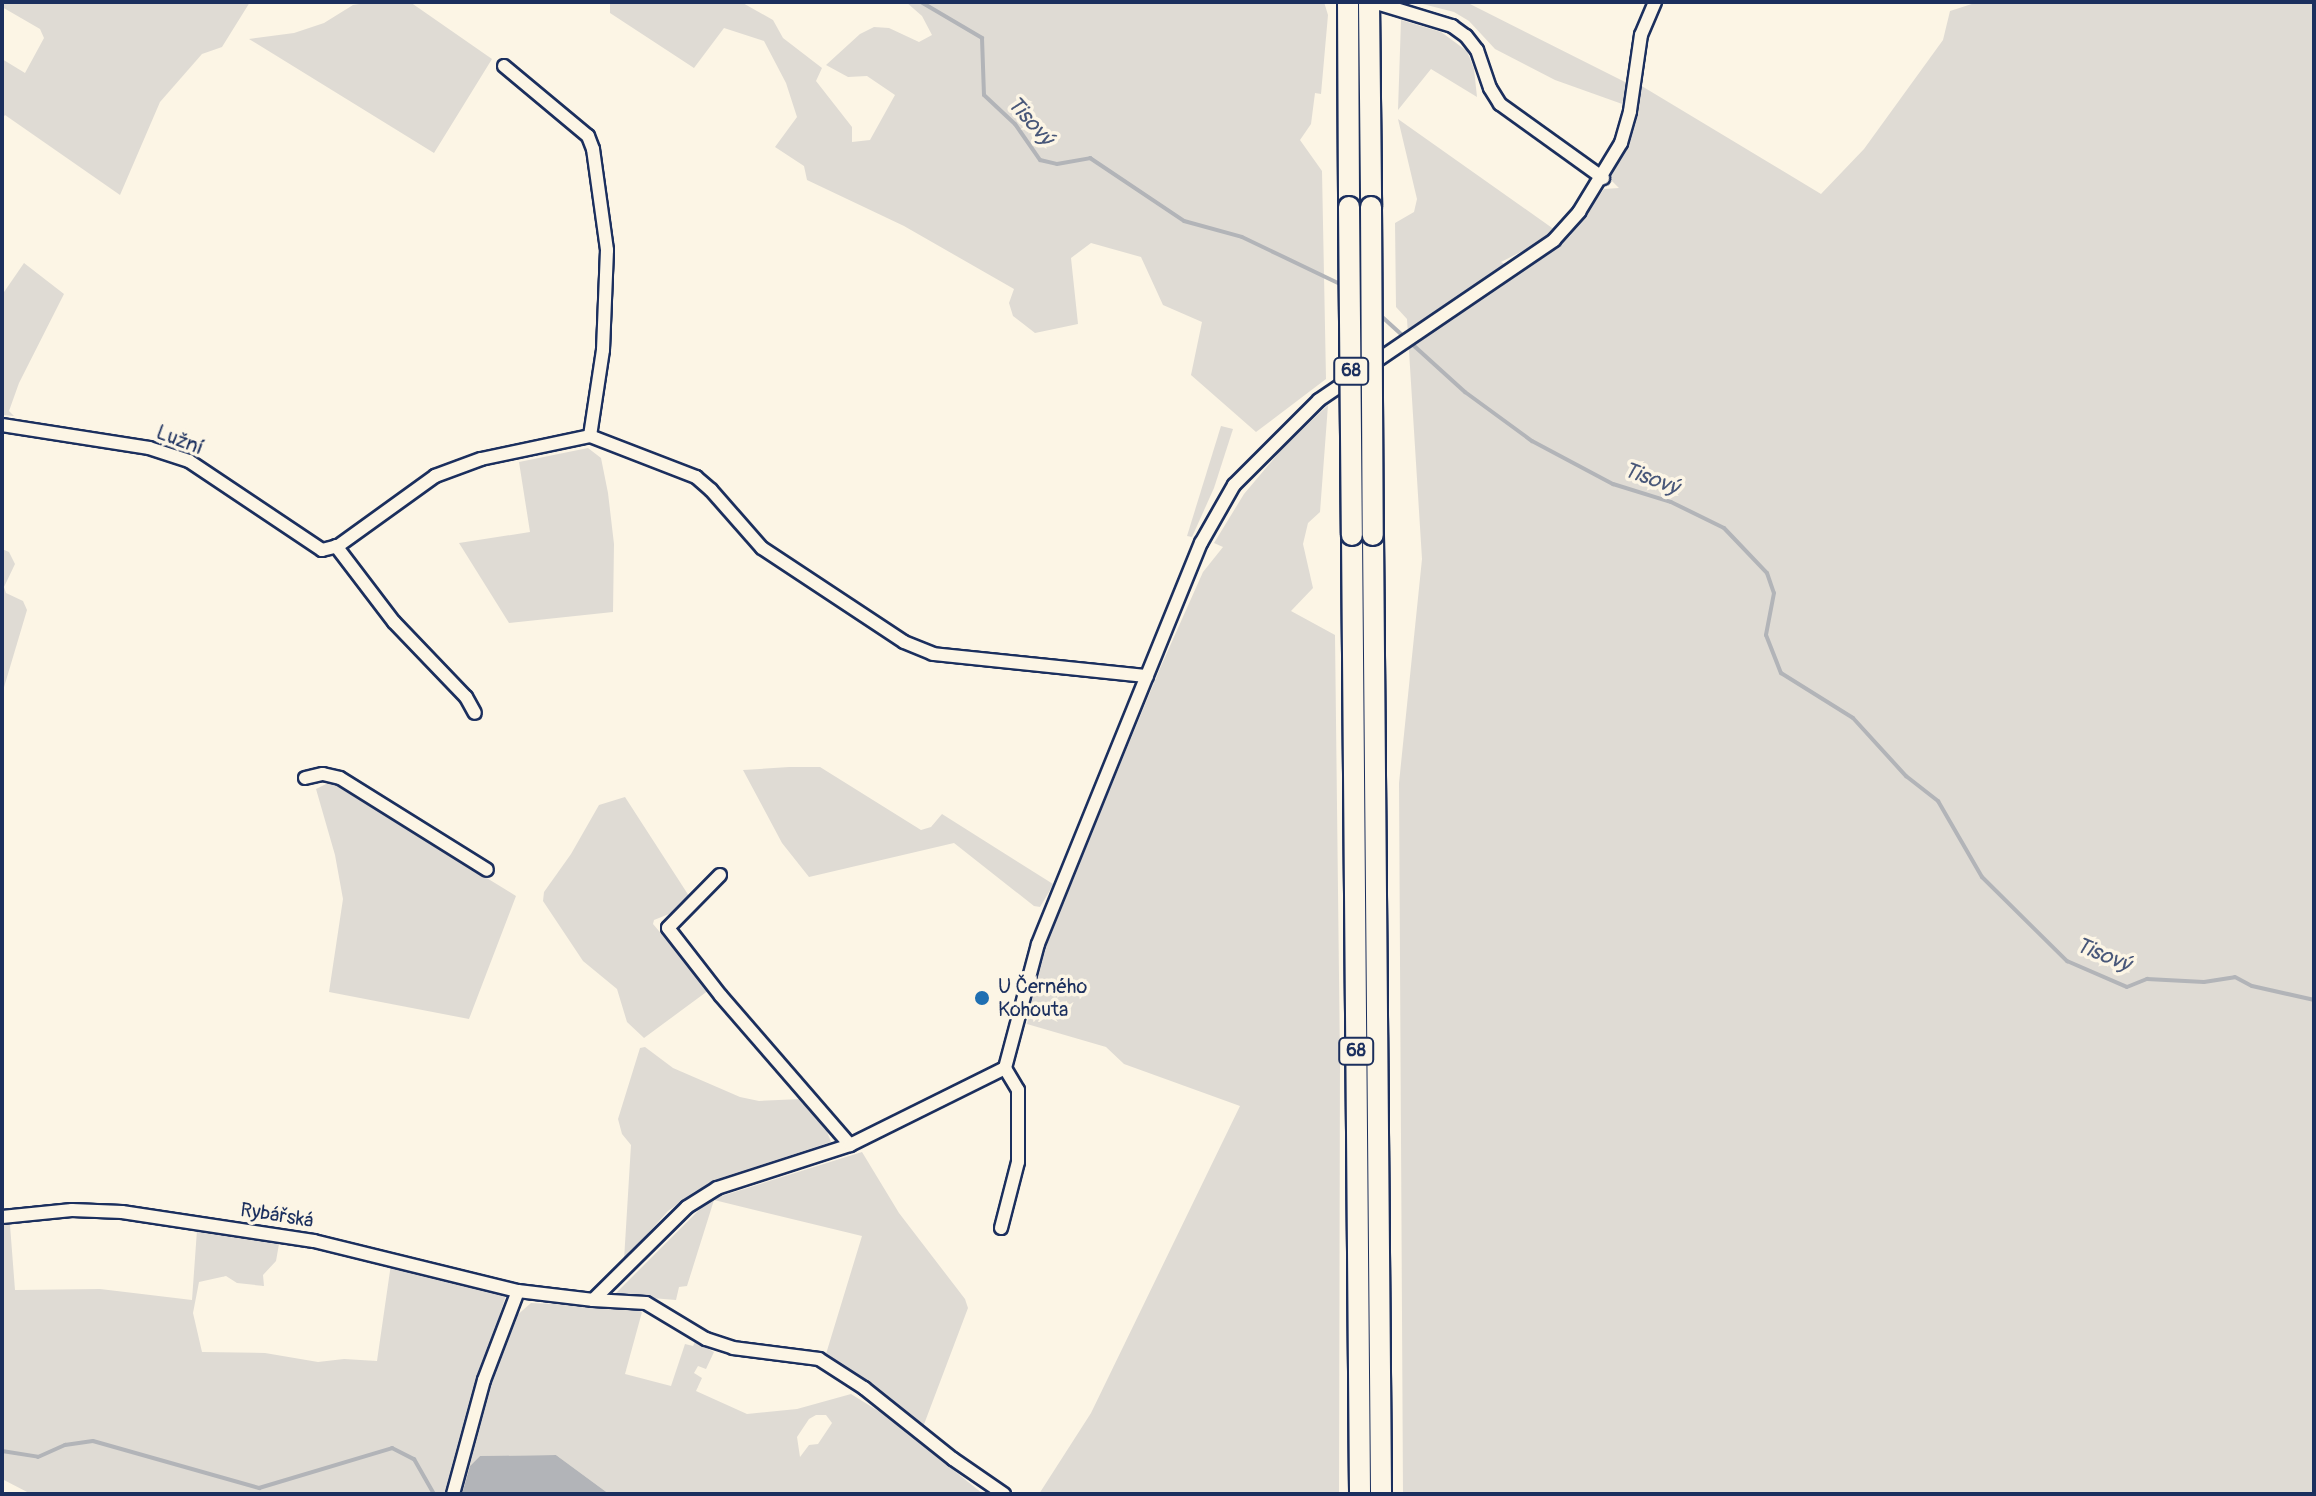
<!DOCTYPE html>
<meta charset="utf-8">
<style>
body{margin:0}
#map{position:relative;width:2316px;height:1496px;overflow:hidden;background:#fcf5e5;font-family:Pangolin,sans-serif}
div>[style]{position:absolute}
.green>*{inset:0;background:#dfdbd4}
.water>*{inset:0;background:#b2b4b8}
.stream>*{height:4px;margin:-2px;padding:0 2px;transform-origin:2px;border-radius:2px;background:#b2b4b8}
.roads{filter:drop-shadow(2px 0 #1b2f5e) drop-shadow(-2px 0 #1b2f5e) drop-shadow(0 2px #1b2f5e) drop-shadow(0 -2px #1b2f5e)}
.minor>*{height:12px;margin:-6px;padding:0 6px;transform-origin:6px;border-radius:6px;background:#fcf5e5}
.trunk>*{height:20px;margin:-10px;padding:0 10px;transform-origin:10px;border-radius:10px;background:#fcf5e5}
.bridges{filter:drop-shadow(2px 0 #1b2f5e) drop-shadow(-2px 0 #1b2f5e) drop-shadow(0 2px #1b2f5e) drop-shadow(0 -2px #1b2f5e)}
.trunk-bridge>*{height:20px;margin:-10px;padding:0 10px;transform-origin:10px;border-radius:10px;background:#fcf5e5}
.dots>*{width:22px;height:22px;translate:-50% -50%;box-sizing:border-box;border:4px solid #fcf5e5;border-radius:50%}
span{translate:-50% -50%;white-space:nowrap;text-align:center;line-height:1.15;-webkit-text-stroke:7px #fcf5e5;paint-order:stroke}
.shield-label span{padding:2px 6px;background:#fcf5e5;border:2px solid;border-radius:6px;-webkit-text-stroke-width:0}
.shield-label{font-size:18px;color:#1b2f5e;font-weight:700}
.street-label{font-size:20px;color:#1b2f5e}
.poi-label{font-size:20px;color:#1b2f5e}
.left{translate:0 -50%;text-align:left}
.water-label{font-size:22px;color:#485779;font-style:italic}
.frame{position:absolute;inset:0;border:4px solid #1b2f5e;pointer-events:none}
</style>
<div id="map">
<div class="green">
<div style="clip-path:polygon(2px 2px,250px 2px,222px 47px,202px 54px,160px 102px,120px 195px,5px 115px,2px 119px,2px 59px,25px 73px,44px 38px,40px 29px,2px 7px)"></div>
<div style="clip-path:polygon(372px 2px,410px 2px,492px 59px,434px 153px,249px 39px,294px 33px,324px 23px,353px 5px)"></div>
<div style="clip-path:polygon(610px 2px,741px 2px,773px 20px,783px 38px,822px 68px,816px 81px,852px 127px,852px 142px,870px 140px,895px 95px,867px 76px,848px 77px,826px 65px,860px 34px,874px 27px,889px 28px,919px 42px,932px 35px,922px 16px,906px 2px,1324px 2px,1328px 15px,1321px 94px,1315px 93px,1311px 124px,1300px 140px,1322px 171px,1326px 379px,1256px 432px,1191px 375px,1202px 322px,1163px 305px,1141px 257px,1091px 243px,1071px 258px,1078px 324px,1035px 333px,1013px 316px,1009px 303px,1014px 289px,904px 226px,807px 180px,804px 166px,775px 147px,797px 117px,786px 83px,764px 41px,724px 28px,694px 68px,610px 13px)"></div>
<div style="clip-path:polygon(1415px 2px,1466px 2px,1627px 83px,1625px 105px,1555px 80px,1495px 49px,1469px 21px,1454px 12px)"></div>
<div style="clip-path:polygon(1978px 2px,2314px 2px,2314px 1494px,1403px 1494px,1399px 783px,1422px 559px,1407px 319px,1396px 307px,1395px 223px,1414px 212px,1417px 199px,1398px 119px,1555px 230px,1540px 242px,1501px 262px,1520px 273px,1570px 236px,1604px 189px,1619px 188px,1610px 179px,1627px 142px,1640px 85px,1821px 194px,1864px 149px,1943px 40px,1950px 11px)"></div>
<div style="clip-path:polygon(1401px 20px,1441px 32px,1467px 51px,1474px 69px,1477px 97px,1431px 69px,1398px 110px)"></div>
<div style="clip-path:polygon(24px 263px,64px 294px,19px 383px,9px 411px,14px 416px,2px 415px,2px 295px)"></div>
<div style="clip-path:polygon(1328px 405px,1320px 512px,1308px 523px,1303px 544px,1313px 588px,1291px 611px,1335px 635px,1340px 1061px,1339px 1494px,1039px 1494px,1091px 1413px,1240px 1106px,1124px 1064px,1106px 1047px,1027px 1024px,1042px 953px,1161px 666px,1203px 572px,1223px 547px,1214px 543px,1244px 494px,1282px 449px)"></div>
<div style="clip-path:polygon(1221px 426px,1233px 429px,1214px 488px,1192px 537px,1187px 536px)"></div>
<div style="clip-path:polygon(588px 448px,601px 458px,608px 493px,614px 544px,613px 612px,509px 623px,459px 543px,530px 532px,519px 462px)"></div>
<div style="clip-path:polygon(2px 549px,9px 552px,15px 564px,4px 587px,6px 593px,23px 601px,27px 610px,2px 694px)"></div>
<div style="clip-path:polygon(789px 767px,820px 767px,921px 830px,931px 827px,942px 814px,1053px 884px,1049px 892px,1040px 907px,1034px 906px,954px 843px,809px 877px,782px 843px,743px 770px)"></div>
<div style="clip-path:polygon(330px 782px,516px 896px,469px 1019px,329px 992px,343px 899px,335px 855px,316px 789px)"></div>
<div style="clip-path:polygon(625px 797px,689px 896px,674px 912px,654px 920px,653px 924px,709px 990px,644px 1038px,627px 1022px,617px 989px,583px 961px,543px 901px,544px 892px,571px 854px,599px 805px)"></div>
<div style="clip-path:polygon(645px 1047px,673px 1068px,740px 1097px,759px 1101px,801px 1099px,825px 1126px,831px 1142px,722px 1178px,694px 1192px,668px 1211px,624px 1260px,631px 1145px,622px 1134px,618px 1119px,640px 1048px)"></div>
<div style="clip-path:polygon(862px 1152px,899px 1213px,965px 1299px,968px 1308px,923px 1427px,826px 1354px,862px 1236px,714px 1200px,687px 1286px,679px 1287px,676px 1300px,614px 1295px,709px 1200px)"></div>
<div style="clip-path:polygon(evenodd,2px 1225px,10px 1225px,15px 1290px,100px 1289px,192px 1300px,197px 1230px,279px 1244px,276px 1261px,263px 1275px,264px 1286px,237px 1283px,226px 1276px,199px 1282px,193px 1313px,202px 1352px,265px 1353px,318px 1362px,344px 1359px,377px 1361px,391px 1264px,506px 1295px,486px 1358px,502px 1356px,501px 1349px,515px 1317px,531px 1303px,635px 1307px,642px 1312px,625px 1374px,671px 1386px,685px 1344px,693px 1346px,695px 1342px,714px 1352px,706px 1369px,698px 1366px,694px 1373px,702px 1378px,696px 1391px,747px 1414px,797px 1409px,851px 1394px,888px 1417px,983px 1494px,609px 1494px,556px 1455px,480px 1456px,470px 1466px,462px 1494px,31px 1494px,2px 1479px,2px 1225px,816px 1415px,826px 1415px,832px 1423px,818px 1444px,809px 1445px,800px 1457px,797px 1437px,809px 1419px,816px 1415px)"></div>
</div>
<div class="water">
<div style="clip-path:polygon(556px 1455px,609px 1494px,462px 1494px,470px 1466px,480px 1456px)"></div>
</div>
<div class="stream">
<div style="left:921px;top:2px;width:71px;rotate:30.5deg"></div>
<div style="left:982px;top:38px;width:57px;rotate:88deg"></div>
<div style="left:984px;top:95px;width:42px;rotate:43.1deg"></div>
<div style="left:1015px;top:124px;width:44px;rotate:55.2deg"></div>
<div style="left:1040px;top:160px;width:17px;rotate:13deg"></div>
<div style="left:1057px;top:164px;width:34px;rotate:-10deg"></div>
<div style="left:1090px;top:158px;width:113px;rotate:33.8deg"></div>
<div style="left:1184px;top:221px;width:60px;rotate:15.4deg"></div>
<div style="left:1242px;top:237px;width:111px;rotate:25.6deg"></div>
<div style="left:1380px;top:315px;width:115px;rotate:42.2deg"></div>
<div style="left:1465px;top:392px;width:83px;rotate:36.2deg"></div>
<div style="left:1532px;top:441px;width:92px;rotate:28deg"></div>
<div style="left:1613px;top:484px;width:61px;rotate:17.2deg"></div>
<div style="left:1671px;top:502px;width:59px;rotate:26.1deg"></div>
<div style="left:1724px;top:528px;width:62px;rotate:46.3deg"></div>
<div style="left:1767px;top:573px;width:21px;rotate:71deg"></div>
<div style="left:1774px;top:593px;width:43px;rotate:100.8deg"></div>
<div style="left:1766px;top:635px;width:41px;rotate:68.5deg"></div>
<div style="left:1781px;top:673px;width:85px;rotate:32deg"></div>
<div style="left:1853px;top:718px;width:79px;rotate:47.6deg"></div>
<div style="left:1906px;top:776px;width:41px;rotate:38deg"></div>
<div style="left:1938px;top:801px;width:88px;rotate:59.9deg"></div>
<div style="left:1982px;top:877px;width:120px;rotate:44.7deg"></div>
<div style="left:2067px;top:961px;width:65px;rotate:23.4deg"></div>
<div style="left:2127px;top:987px;width:22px;rotate:-22deg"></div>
<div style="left:2147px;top:979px;width:57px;rotate:3deg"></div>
<div style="left:2204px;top:982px;width:31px;rotate:-9deg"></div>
<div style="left:2235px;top:977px;width:19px;rotate:28deg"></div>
<div style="left:2252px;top:986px;width:64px;rotate:12.7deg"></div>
<div style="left:2px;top:1451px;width:36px;rotate:9deg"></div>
<div style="left:38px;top:1457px;width:30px;rotate:-24deg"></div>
<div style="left:65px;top:1445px;width:28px;rotate:-8deg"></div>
<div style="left:93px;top:1441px;width:173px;rotate:15.8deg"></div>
<div style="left:259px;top:1488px;width:139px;rotate:-16.7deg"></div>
<div style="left:392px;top:1448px;width:25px;rotate:27deg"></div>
<div style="left:414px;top:1459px;width:40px;rotate:60.3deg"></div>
</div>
<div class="roads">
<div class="minor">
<div style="left:1373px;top:2px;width:83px;rotate:16.9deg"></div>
<div style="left:1452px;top:26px;width:17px;rotate:36deg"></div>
<div style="left:1466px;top:36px;width:18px;rotate:52deg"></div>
<div style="left:1477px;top:50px;width:40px;rotate:71.1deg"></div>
<div style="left:1490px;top:88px;width:19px;rotate:58deg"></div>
<div style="left:1500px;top:104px;width:127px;rotate:35.7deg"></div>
<div style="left:504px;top:66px;width:109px;rotate:39.8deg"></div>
<div style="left:588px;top:136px;width:14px;rotate:69deg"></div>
<div style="left:593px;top:149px;width:102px;rotate:82.1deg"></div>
<div style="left:607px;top:250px;width:100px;rotate:92.3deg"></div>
<div style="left:603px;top:350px;width:87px;rotate:98.6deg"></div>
<div style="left:2px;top:425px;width:149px;rotate:8.9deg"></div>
<div style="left:149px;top:448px;width:42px;rotate:18deg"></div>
<div style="left:189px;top:461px;width:160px;rotate:33.8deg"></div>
<div style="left:322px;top:550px;width:16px;rotate:-14deg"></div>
<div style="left:338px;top:546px;width:120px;rotate:-35.8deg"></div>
<div style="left:435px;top:476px;width:49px;rotate:-20.3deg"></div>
<div style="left:481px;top:459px;width:111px;rotate:-11.9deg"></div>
<div style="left:590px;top:436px;width:114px;rotate:21.1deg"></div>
<div style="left:696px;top:477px;width:20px;rotate:41deg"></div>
<div style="left:711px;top:490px;width:77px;rotate:48.7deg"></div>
<div style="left:762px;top:548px;width:170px;rotate:33.5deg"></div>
<div style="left:904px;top:642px;width:31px;rotate:22deg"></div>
<div style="left:933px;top:654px;width:215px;rotate:5.9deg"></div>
<div style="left:336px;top:546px;width:96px;rotate:52.7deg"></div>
<div style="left:394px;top:622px;width:104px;rotate:46.2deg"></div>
<div style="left:466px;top:697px;width:18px;rotate:61deg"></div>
<div style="left:305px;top:778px;width:18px;rotate:-13deg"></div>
<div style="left:323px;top:774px;width:17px;rotate:13deg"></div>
<div style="left:340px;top:778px;width:173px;rotate:32deg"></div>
<div style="left:720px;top:875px;width:74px;rotate:134.5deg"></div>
<div style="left:668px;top:928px;width:86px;rotate:52.1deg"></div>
<div style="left:721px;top:996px;width:197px;rotate:49.1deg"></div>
<div style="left:2px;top:1217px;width:70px;rotate:-5.7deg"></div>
<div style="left:72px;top:1210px;width:50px;rotate:2.3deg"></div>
<div style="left:122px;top:1212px;width:194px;rotate:8.6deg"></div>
<div style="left:314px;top:1241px;width:210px;rotate:13.8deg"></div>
<div style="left:518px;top:1291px;width:76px;rotate:6.8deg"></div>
<div style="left:593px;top:1300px;width:132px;rotate:-44.7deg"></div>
<div style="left:687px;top:1207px;width:36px;rotate:-32deg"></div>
<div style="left:717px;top:1188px;width:140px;rotate:-17.9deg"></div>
<div style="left:850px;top:1145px;width:173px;rotate:-26.4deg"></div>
<div style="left:1005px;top:1068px;width:128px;rotate:-75.1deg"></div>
<div style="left:1038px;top:944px;width:433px;rotate:-67.9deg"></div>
<div style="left:1201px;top:543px;width:67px;rotate:-60.4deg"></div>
<div style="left:1234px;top:485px;width:120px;rotate:-45deg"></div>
<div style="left:1319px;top:400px;width:284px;rotate:-34.2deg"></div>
<div style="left:1554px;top:240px;width:38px;rotate:-48deg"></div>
<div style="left:1579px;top:212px;width:81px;rotate:-58.7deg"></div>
<div style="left:1621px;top:143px;width:33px;rotate:-74deg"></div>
<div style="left:1630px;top:111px;width:77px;rotate:-81.8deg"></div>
<div style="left:1641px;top:35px;width:36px;rotate:-67deg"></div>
<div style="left:1001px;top:1228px;width:68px;rotate:-75.6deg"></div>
<div style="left:1018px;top:1162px;width:72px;rotate:-90deg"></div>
<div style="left:1018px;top:1090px;width:26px;rotate:-121deg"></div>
<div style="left:593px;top:1300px;width:53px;rotate:3.2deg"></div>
<div style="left:646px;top:1303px;width:70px;rotate:31deg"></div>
<div style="left:706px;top:1339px;width:28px;rotate:18deg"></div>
<div style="left:733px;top:1348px;width:87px;rotate:7.3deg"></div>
<div style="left:819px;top:1359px;width:54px;rotate:32.8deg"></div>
<div style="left:864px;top:1388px;width:114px;rotate:38.6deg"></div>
<div style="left:953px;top:1459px;width:62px;rotate:34.5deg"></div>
<div style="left:453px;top:1494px;width:118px;rotate:-74.8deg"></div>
<div style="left:484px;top:1380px;width:95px;rotate:-69.1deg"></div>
</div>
<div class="trunk">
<div style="left:1348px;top:2px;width:205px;rotate:89.7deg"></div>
<div style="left:1369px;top:2px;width:205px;rotate:89.4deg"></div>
<div style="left:1352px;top:535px;width:959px;rotate:89.52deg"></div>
<div style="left:1373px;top:535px;width:959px;rotate:89.52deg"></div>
</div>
</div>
<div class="bridges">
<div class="trunk-bridge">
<div style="left:1349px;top:207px;width:328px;rotate:89.5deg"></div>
<div style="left:1371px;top:207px;width:328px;rotate:89.7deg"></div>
</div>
</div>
<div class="dots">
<div style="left:982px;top:998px;background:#1f6fb2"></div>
</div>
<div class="shield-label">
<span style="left:1351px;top:371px">68</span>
<span style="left:1356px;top:1051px">68</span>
</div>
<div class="street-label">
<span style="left:180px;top:440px;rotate:21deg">Lužní</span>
<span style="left:277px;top:1215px;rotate:9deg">Rybářská</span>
</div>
<div class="poi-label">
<span class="left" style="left:998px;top:998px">U Černého<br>Kohouta</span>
</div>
<div class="water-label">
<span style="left:1030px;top:121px;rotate:48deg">Tisový</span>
<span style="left:1651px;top:479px;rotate:20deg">Tisový</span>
<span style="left:2103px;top:955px;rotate:22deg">Tisový</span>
</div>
<div class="frame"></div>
</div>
